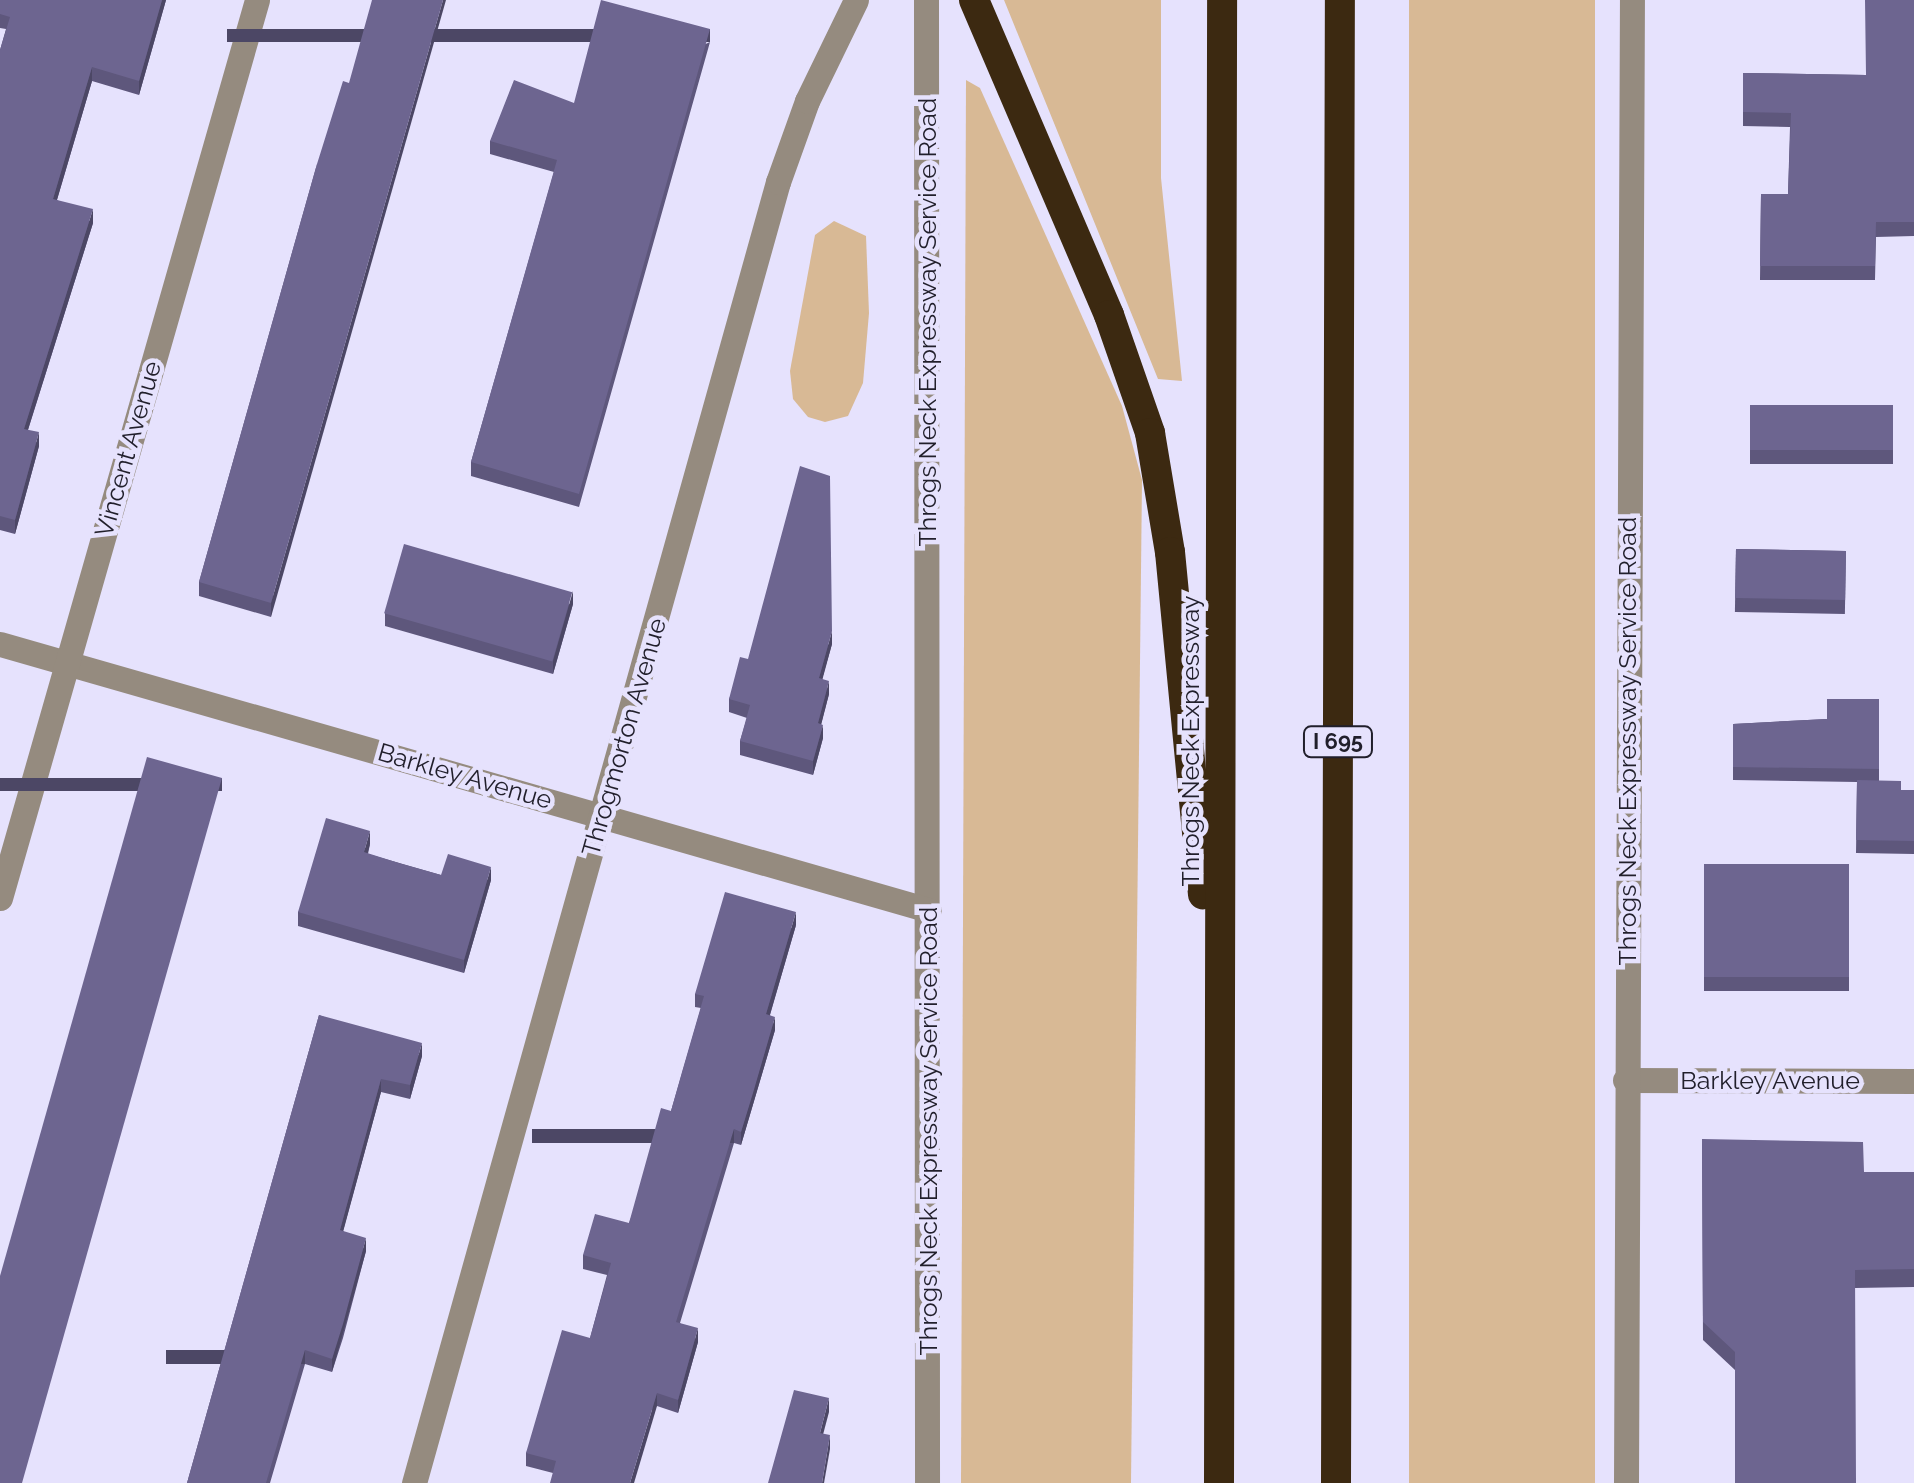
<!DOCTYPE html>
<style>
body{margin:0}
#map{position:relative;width:1914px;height:1483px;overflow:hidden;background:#e6e2fd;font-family:Raleway,sans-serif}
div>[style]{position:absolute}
.green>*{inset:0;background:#d8b995;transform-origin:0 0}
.minor>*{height:25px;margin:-12.5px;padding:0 12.5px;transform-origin:12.5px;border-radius:12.5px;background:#958b7f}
.highway>*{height:30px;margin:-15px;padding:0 15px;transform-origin:15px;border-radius:15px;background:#3c2911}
.wall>*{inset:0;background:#5e577c;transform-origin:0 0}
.shaded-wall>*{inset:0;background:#4c4765;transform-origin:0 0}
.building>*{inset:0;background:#6d6590;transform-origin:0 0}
span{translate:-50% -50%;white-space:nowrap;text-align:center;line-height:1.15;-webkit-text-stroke:9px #e6e2fd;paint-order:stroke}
.shield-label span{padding:2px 8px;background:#e6e2fd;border:2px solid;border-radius:8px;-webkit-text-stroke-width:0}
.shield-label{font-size:22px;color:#211f2b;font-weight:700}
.street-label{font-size:25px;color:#211f2b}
</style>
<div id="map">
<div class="green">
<div style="clip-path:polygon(1004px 0,1161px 0,1161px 178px,1182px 381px,1158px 379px)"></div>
<div style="left:1409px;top:0;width:186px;height:1483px"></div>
<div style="clip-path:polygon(966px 80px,980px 88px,1122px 406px,1142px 480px,1131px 1483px,961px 1483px)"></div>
<div style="clip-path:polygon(834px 221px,866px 236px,869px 313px,863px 383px,848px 416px,825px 422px,808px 417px,793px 399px,790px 371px,815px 235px)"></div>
</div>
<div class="minor">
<div style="left:926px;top:0;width:1483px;rotate:89.96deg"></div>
<div style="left:0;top:644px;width:966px;rotate:15.98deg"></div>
<div style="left:0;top:898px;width:934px;rotate:-74.03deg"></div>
<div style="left:1625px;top:1080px;width:289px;rotate:0.2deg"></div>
<div style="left:414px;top:1483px;width:1351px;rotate:-74.37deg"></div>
<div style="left:778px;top:182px;width:86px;rotate:-70.3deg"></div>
<div style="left:807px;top:101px;width:112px;rotate:-64.1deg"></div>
<div style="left:1626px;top:1483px;width:1483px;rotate:-89.77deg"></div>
</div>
<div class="highway">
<div style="left:974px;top:0;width:343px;rotate:66.8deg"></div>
<div style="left:1109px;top:315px;width:125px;rotate:70.8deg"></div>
<div style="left:1150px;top:433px;width:121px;rotate:80.5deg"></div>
<div style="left:1170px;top:552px;width:344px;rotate:84.5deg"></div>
<div style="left:1219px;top:1483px;width:1483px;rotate:-89.88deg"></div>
<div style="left:1336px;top:1483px;width:1483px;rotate:-89.85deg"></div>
</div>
<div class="wall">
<div style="clip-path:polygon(0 0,166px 0,139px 95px,92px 81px,57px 200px,93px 223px,28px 430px,39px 446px,15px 534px,0 530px,0 50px,6px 29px,0 28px)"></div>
<div style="clip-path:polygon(1914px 0,1914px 236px,1876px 237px,1875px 280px,1760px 280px,1761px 194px,1788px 194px,1790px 127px,1743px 126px,1743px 73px,1866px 75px)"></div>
<div style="clip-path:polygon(710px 42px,579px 507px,471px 476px,471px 462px,554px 172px,490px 154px,490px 141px)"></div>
<div style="clip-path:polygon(317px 164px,271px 617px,199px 596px,199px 582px)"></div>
<div style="left:1893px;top:405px;width:59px;height:143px;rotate:90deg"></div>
<div style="left:1736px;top:549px;width:110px;height:63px;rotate:1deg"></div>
<div style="clip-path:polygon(573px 604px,553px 674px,385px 626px,385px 613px)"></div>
<div style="clip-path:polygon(832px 644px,822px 679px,829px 694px,821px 724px,823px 738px,813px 775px,740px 755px,740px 741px,747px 718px,729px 712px,729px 699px,748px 659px)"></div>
<div style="clip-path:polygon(1879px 699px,1879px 781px,1901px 790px,1914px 790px,1914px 854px,1856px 853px,1857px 782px,1733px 780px,1733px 724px,1827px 719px)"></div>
<div style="clip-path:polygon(370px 844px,368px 854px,441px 875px,491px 880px,464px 973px,298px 926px,298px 912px)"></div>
<div style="left:1704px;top:864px;width:145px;height:127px"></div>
<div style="clip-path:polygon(796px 925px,770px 1015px,775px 1030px,741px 1145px,734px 1143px,680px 1323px,698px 1342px,678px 1413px,657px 1406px,553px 1473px,526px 1466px,526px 1453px,590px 1338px,607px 1275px,583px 1269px,583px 1255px,629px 1223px,671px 1111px,701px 1008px,695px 1007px,695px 994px)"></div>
<div style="clip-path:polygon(319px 1015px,422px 1056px,410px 1099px,381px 1092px,343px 1231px,366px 1251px,343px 1338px,332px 1372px,305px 1364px,270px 1483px,187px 1483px)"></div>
<div style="clip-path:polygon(1702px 1139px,1864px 1172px,1914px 1172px,1914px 1287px,1855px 1288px,1735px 1370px,1703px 1340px)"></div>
</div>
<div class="shaded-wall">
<div style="clip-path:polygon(162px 0,166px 0,139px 95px,139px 81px)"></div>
<div style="clip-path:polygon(443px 0,446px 0,271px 617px,271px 603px)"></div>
<div style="left:710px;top:29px;width:13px;height:483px;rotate:90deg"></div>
<div style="clip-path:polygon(92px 67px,92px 81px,53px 213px,53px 199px)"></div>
<div style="clip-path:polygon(93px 209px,93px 223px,24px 442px,24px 429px)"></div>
<div style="clip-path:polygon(39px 432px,39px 446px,15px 534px,15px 520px)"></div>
<div style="clip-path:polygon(573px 591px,573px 604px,553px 674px,553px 661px)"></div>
<div style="clip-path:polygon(832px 631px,832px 644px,819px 692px,819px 678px)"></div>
<div style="clip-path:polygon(829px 681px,829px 694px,818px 737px,818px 723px)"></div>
<div style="clip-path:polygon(823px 725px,823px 738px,813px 775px,813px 761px)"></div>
<div style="left:222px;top:778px;width:13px;height:733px;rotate:90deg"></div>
<div style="clip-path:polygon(370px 831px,370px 844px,364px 866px,364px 852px)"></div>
<div style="clip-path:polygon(491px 867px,491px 880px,464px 973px,464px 960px)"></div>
<div style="clip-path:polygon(796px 912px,796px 925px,766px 1028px,766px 1014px)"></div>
<div style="clip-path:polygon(775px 1017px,775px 1030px,741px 1145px,741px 1132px)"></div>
<div style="clip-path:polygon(422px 1043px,422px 1056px,410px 1099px,410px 1085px)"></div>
<div style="clip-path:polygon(381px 1079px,381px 1092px,340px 1243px,340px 1230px)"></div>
<div style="left:734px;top:1129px;width:14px;height:202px;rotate:90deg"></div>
<div style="clip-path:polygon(366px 1238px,366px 1251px,332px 1372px,332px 1359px)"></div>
<div style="clip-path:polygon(698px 1328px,698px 1342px,678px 1413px,678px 1400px)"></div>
<div style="left:305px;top:1350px;width:14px;height:139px;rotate:90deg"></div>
<div style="clip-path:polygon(657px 1393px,657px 1406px,634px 1483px,630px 1483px)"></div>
<div style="clip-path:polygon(829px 1398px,829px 1412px,820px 1446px,820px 1433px)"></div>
<div style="clip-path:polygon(830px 1435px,830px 1449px,824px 1483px,822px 1483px)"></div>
</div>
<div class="building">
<div style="clip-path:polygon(0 0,162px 0,139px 81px,92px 67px,53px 199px,93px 209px,24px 429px,39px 432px,15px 520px,0 516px,0 50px,10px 17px,0 14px)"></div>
<div style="clip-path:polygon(372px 0,443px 0,271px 603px,199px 582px,317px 164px,343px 81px,349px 83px)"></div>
<div style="clip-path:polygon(601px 0,710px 29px,579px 494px,471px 462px,557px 160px,490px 141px,514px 80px,574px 103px)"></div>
<div style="clip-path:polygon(1865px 0,1914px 0,1914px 222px,1876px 222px,1875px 266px,1760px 266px,1761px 194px,1788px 194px,1791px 113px,1743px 112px,1743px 73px,1866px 75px)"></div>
<div style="left:1893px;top:405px;width:45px;height:143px;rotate:90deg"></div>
<div style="clip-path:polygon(800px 466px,830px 476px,832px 631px,819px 678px,829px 681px,818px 723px,823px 725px,813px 761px,740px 741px,750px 705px,729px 699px,740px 657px,748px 659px)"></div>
<div style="left:404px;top:544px;width:175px;height:72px;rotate:16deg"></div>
<div style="left:1736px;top:549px;width:110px;height:49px;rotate:1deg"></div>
<div style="clip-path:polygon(1827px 699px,1879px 699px,1879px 769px,1733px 767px,1733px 724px,1827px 719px)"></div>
<div style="clip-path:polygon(147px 757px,222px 778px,22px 1483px,0 1483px,0 1276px)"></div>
<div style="clip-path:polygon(1857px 780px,1901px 781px,1901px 790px,1914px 790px,1914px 841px,1856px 840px)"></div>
<div style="clip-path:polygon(326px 818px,370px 831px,364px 852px,402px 864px,441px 875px,448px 854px,491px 867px,464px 960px,298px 912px)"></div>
<div style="left:1704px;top:864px;width:145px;height:113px"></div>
<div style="clip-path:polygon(725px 892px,796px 912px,766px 1014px,775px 1017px,753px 1093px,741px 1132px,734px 1129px,676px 1322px,698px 1328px,678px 1400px,657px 1393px,630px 1483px,550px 1483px,556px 1461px,526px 1453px,562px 1330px,590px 1338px,611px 1263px,583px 1255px,595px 1214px,629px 1223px,661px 1108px,671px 1111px,682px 1072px,704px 996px,695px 994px)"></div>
<div style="clip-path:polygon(319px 1015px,422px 1043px,410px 1085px,381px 1079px,340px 1230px,366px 1238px,343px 1324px,332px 1359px,305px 1350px,266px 1483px,187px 1483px)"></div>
<div style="clip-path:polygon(1702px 1139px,1863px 1142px,1864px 1172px,1914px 1172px,1914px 1269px,1855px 1270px,1856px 1483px,1735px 1483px,1735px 1352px,1703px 1322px)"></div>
<div style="clip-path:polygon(794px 1390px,829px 1398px,820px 1433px,830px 1435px,822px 1483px,768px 1483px)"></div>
</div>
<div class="shield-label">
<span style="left:1338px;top:742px">I 695</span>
</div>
<div class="street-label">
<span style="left:927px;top:322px;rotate:-90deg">Throgs Neck Expressway Service Road</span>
<span style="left:128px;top:449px;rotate:-74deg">Vincent Avenue</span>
<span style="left:624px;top:737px;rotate:-74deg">Throgmorton Avenue</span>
<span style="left:1190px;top:741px;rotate:-90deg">Throgs Neck Expressway</span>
<span style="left:1627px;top:741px;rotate:-90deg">Throgs Neck Expressway Service Road</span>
<span style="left:465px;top:776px;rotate:16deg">Barkley Avenue</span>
<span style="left:1770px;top:1080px">Barkley Avenue</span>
<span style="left:928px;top:1131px;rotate:-90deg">Throgs Neck Expressway Service Road</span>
</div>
</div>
